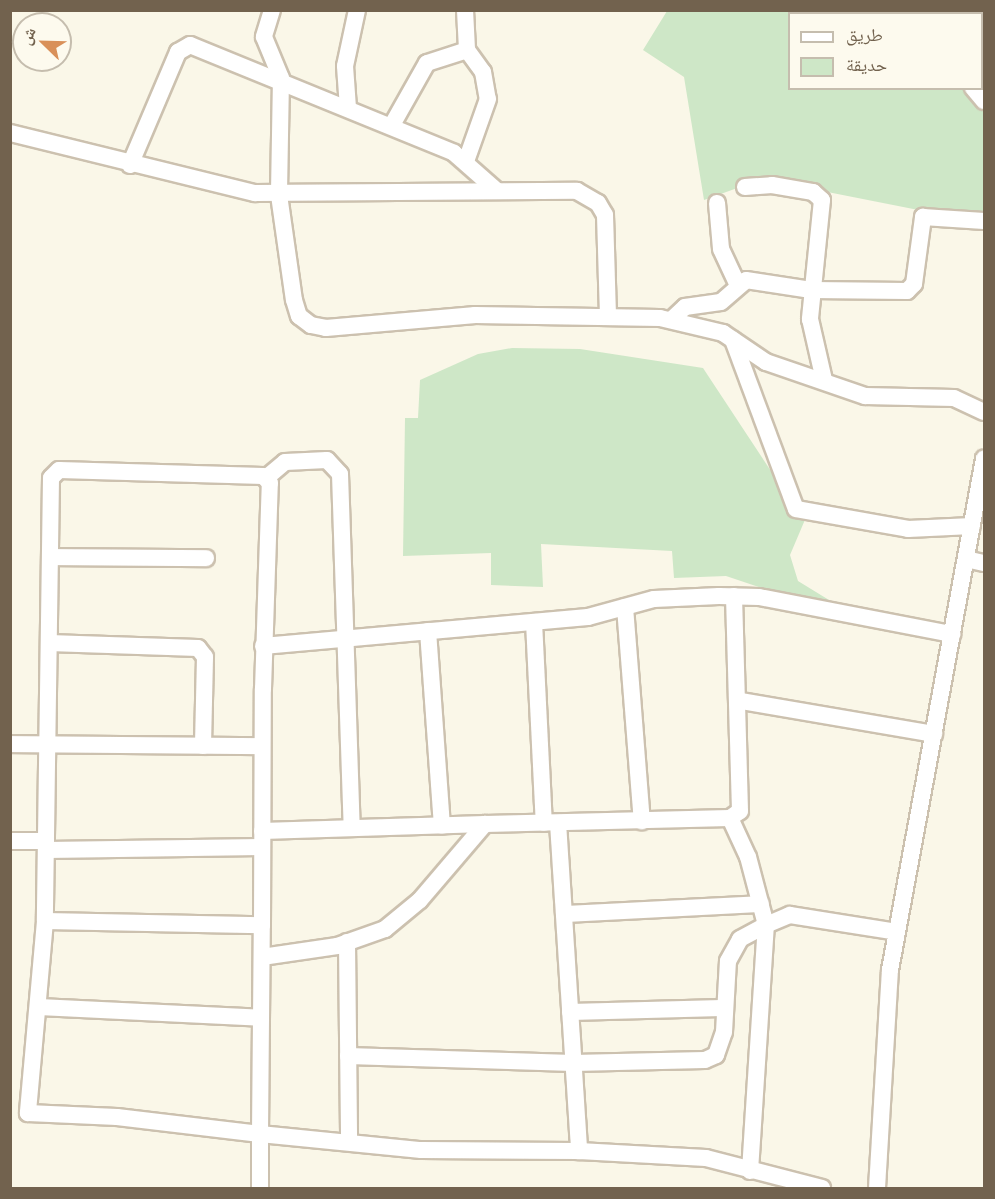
<!DOCTYPE html>
<meta charset="utf-8">
<style>
body{margin:0}
#map{position:relative;width:995px;height:1199px;overflow:hidden;background:#faf7e8;font-family:Commissioner,"Noto Naskh Arabic",sans-serif}
div>[style]{position:absolute}
.green>*{inset:0;background:#cee7c7}
.roads{filter:drop-shadow(2px 0 #ccc1af) drop-shadow(-2px 0 #ccc1af) drop-shadow(0 2px #ccc1af) drop-shadow(0 -2px #ccc1af)}
.minor>*{height:16px;margin:-8px;padding:0 8px;transform-origin:8px;border-radius:8px;background:#fff}
span{translate:-50% -50%;white-space:nowrap;text-align:center;line-height:1.15;-webkit-text-stroke:4.5px #fdfaee;paint-order:stroke}
.frame{position:absolute;inset:0;border:12px solid #72624e;pointer-events:none}
.legend{position:absolute;left:788px;top:12px;width:195px;height:78px;box-sizing:border-box;background:#fdfaee;border:2px solid #c5bdae;margin:0;padding:8px 10px;list-style:none;font-size:18px;color:#72624e}
.legend li{display:flex;align-items:center;gap:12px;height:30px}
.legend b{width:30px;border:2px solid #c5bdae}
.north{position:absolute;left:12px;top:12px;width:60px;height:60px;box-sizing:border-box;background:#fdfaee;border:2px solid #c5bdae;border-radius:50%;rotate:293deg;font-size:16px;font-weight:700;line-height:24px;text-align:center;color:#72624e}
.north::after{content:'';display:block;margin:auto;width:21px;height:27px;background:#d99059;clip-path:polygon(50% 0,100% 100%,50% 72%,0 100%)}
</style>
<div id="map">
<div class="green">
<div style="clip-path:polygon(667px 11px,974px 11px,790px 14px,790px 88px,973px 89px,984px 101px,984px 223px,782px 183px,754px 182px,704px 200px,684px 77px,643px 50px)"></div>
<div style="clip-path:polygon(512px 348px,580px 349px,703px 368px,796px 509px,807px 515px,790px 555px,798px 581px,829px 600px,828px 610px,726px 576px,674px 578px,672px 551px,541px 544px,543px 587px,491px 585px,491px 553px,403px 556px,405px 418px,418px 418px,420px 380px,478px 354px)"></div>
</div>
<div class="roads">
<div class="minor">
<div style="left:272px;top:10px;width:28px;rotate:107deg"></div>
<div style="left:264px;top:37px;width:44px;rotate:67.5deg"></div>
<div style="left:281px;top:78px;width:117px;rotate:91deg"></div>
<div style="left:279px;top:195px;width:106px;rotate:81.9deg"></div>
<div style="left:294px;top:300px;width:17px;rotate:73deg"></div>
<div style="left:299px;top:316px;width:15px;rotate:37deg"></div>
<div style="left:311px;top:325px;width:15px;rotate:11deg"></div>
<div style="left:326px;top:328px;width:150px;rotate:-5deg"></div>
<div style="left:475px;top:315px;width:185px;rotate:0.9deg"></div>
<div style="left:660px;top:318px;width:65px;rotate:13.4deg"></div>
<div style="left:723px;top:333px;width:52px;rotate:34deg"></div>
<div style="left:766px;top:362px;width:105px;rotate:19deg"></div>
<div style="left:865px;top:396px;width:89px;rotate:1.3deg"></div>
<div style="left:954px;top:398px;width:33px;rotate:25deg"></div>
<div style="left:465px;top:10px;width:40px;rotate:87.1deg"></div>
<div style="left:467px;top:50px;width:27px;rotate:54deg"></div>
<div style="left:483px;top:72px;width:27px;rotate:80deg"></div>
<div style="left:488px;top:99px;width:66px;rotate:109.5deg"></div>
<div style="left:973px;top:88px;width:17px;rotate:50deg"></div>
<div style="left:348px;top:108px;width:42px;rotate:-94.1deg"></div>
<div style="left:345px;top:66px;width:57px;rotate:-77.9deg"></div>
<div style="left:392px;top:125px;width:71px;rotate:-60.6deg"></div>
<div style="left:427px;top:63px;width:42px;rotate:-18deg"></div>
<div style="left:10px;top:133px;width:252px;rotate:13.8deg"></div>
<div style="left:255px;top:193px;width:322px;rotate:-0.4deg"></div>
<div style="left:577px;top:191px;width:24px;rotate:30deg"></div>
<div style="left:598px;top:203px;width:14px;rotate:60deg"></div>
<div style="left:605px;top:215px;width:99px;rotate:88.3deg"></div>
<div style="left:130px;top:165px;width:123px;rotate:-67deg"></div>
<div style="left:178px;top:52px;width:14px;rotate:-30deg"></div>
<div style="left:190px;top:45px;width:285px;rotate:22.2deg"></div>
<div style="left:454px;top:153px;width:56px;rotate:41.4deg"></div>
<div style="left:745px;top:187px;width:27px;rotate:-4deg"></div>
<div style="left:772px;top:185px;width:42px;rotate:9.7deg"></div>
<div style="left:813px;top:192px;width:12px;rotate:42deg"></div>
<div style="left:822px;top:200px;width:120px;rotate:95.8deg"></div>
<div style="left:810px;top:319px;width:63px;rotate:77.1deg"></div>
<div style="left:717px;top:203px;width:46px;rotate:85deg"></div>
<div style="left:721px;top:249px;width:40px;rotate:65deg"></div>
<div style="left:671px;top:320px;width:19px;rotate:-43deg"></div>
<div style="left:685px;top:307px;width:36px;rotate:-8deg"></div>
<div style="left:721px;top:302px;width:33px;rotate:-41deg"></div>
<div style="left:746px;top:280px;width:66px;rotate:8.7deg"></div>
<div style="left:811px;top:290px;width:96px;rotate:0.6deg"></div>
<div style="left:907px;top:291px;width:10px;rotate:-45deg"></div>
<div style="left:914px;top:284px;width:68px;rotate:-82.3deg"></div>
<div style="left:923px;top:217px;width:61px;rotate:3.8deg"></div>
<div style="left:733px;top:340px;width:180px;rotate:69.6deg"></div>
<div style="left:796px;top:509px;width:114px;rotate:10.1deg"></div>
<div style="left:908px;top:529px;width:64px;rotate:-2.7deg"></div>
<div style="left:266px;top:478px;width:25px;rotate:-40deg"></div>
<div style="left:285px;top:462px;width:42px;rotate:-2.7deg"></div>
<div style="left:327px;top:460px;width:19px;rotate:47deg"></div>
<div style="left:340px;top:474px;width:354px;rotate:88.1deg"></div>
<div style="left:50px;top:557px;width:156px;rotate:0.4deg"></div>
<div style="left:966px;top:559px;width:18px;rotate:13deg"></div>
<div style="left:625px;top:607px;width:215px;rotate:85.5deg"></div>
<div style="left:534px;top:622px;width:201px;rotate:87.2deg"></div>
<div style="left:428px;top:631px;width:195px;rotate:85.9deg"></div>
<div style="left:49px;top:643px;width:149px;rotate:1.9deg"></div>
<div style="left:198px;top:648px;width:11px;rotate:52deg"></div>
<div style="left:205px;top:657px;width:89px;rotate:91.3deg"></div>
<div style="left:263px;top:646px;width:326px;rotate:-5.1deg"></div>
<div style="left:588px;top:617px;width:68px;rotate:-15.3deg"></div>
<div style="left:654px;top:599px;width:65px;rotate:-2.6deg"></div>
<div style="left:719px;top:596px;width:40px;rotate:1.4deg"></div>
<div style="left:759px;top:597px;width:197px;rotate:10.9deg"></div>
<div style="left:741px;top:701px;width:196px;rotate:9.7deg"></div>
<div style="left:10px;top:744px;width:252px;rotate:0.5deg"></div>
<div style="left:558px;top:823px;width:329px;rotate:86.3deg"></div>
<div style="left:579px;top:1151px;width:127px;rotate:3.2deg"></div>
<div style="left:706px;top:1158px;width:120px;rotate:14.5deg"></div>
<div style="left:262px;top:831px;width:223px;rotate:-1.8deg"></div>
<div style="left:10px;top:841px;width:36px"></div>
<div style="left:46px;top:850px;width:216px;rotate:-0.8deg"></div>
<div style="left:564px;top:914px;width:197px;rotate:-2.9deg"></div>
<div style="left:45px;top:921px;width:217px;rotate:1.1deg"></div>
<div style="left:347px;top:942px;width:200px;rotate:89.4deg"></div>
<div style="left:262px;top:957px;width:76px;rotate:-8.3deg"></div>
<div style="left:337px;top:946px;width:51px;rotate:-19.5deg"></div>
<div style="left:385px;top:929px;width:45px;rotate:-39.6deg"></div>
<div style="left:420px;top:900px;width:100px;rotate:-49.5deg"></div>
<div style="left:485px;top:824px;width:245px;rotate:-1.4deg"></div>
<div style="left:730px;top:818px;width:12px;rotate:-35deg"></div>
<div style="left:740px;top:811px;width:215px;rotate:-91.6deg"></div>
<div style="left:39px;top:1007px;width:222px;rotate:2.8deg"></div>
<div style="left:570px;top:1012px;width:152px;rotate:-1.5deg"></div>
<div style="left:348px;top:1056px;width:225px;rotate:1.8deg"></div>
<div style="left:573px;top:1063px;width:132px;rotate:-1.3deg"></div>
<div style="left:705px;top:1060px;width:12px;rotate:-24deg"></div>
<div style="left:716px;top:1055px;width:24px;rotate:-71deg"></div>
<div style="left:724px;top:1032px;width:71px;rotate:-86.8deg"></div>
<div style="left:728px;top:961px;width:25px;rotate:-61deg"></div>
<div style="left:740px;top:939px;width:30px;rotate:-28deg"></div>
<div style="left:766px;top:925px;width:70px;rotate:-104.8deg"></div>
<div style="left:748px;top:857px;width:43px;rotate:-114.8deg"></div>
<div style="left:750px;top:1171px;width:247px;rotate:-86.3deg"></div>
<div style="left:766px;top:925px;width:26px;rotate:-23deg"></div>
<div style="left:790px;top:915px;width:108px;rotate:9deg"></div>
<div style="left:260px;top:1188px;width:54px;rotate:-90deg"></div>
<div style="left:260px;top:1134px;width:209px;rotate:-89.5deg"></div>
<div style="left:262px;top:925px;width:236px;rotate:-89.8deg"></div>
<div style="left:263px;top:689px;width:206px;rotate:-88.1deg"></div>
<div style="left:270px;top:483px;width:10px;rotate:-135deg"></div>
<div style="left:263px;top:476px;width:204px;rotate:-178.3deg"></div>
<div style="left:59px;top:470px;width:11px;rotate:135deg"></div>
<div style="left:51px;top:478px;width:443px;rotate:90.8deg"></div>
<div style="left:45px;top:921px;width:193px;rotate:95.1deg"></div>
<div style="left:28px;top:1113px;width:89px;rotate:2.6deg"></div>
<div style="left:117px;top:1117px;width:144px;rotate:6.8deg"></div>
<div style="left:260px;top:1134px;width:162px;rotate:5.7deg"></div>
<div style="left:421px;top:1150px;width:158px;rotate:0.4deg"></div>
<div style="left:877px;top:1188px;width:218px;rotate:-86.6deg"></div>
<div style="left:890px;top:970px;width:520px;rotate:-79.58deg"></div>
</div>
</div>
<div class="frame"></div>
<ul class="legend">
<li><b style="height:8px;background:#fff"></b>طريق</li>
<li><b style="height:16px;background:#cee7c7"></b>حديقة</li>
</ul>
<div class="north">ش</div>
</div>
